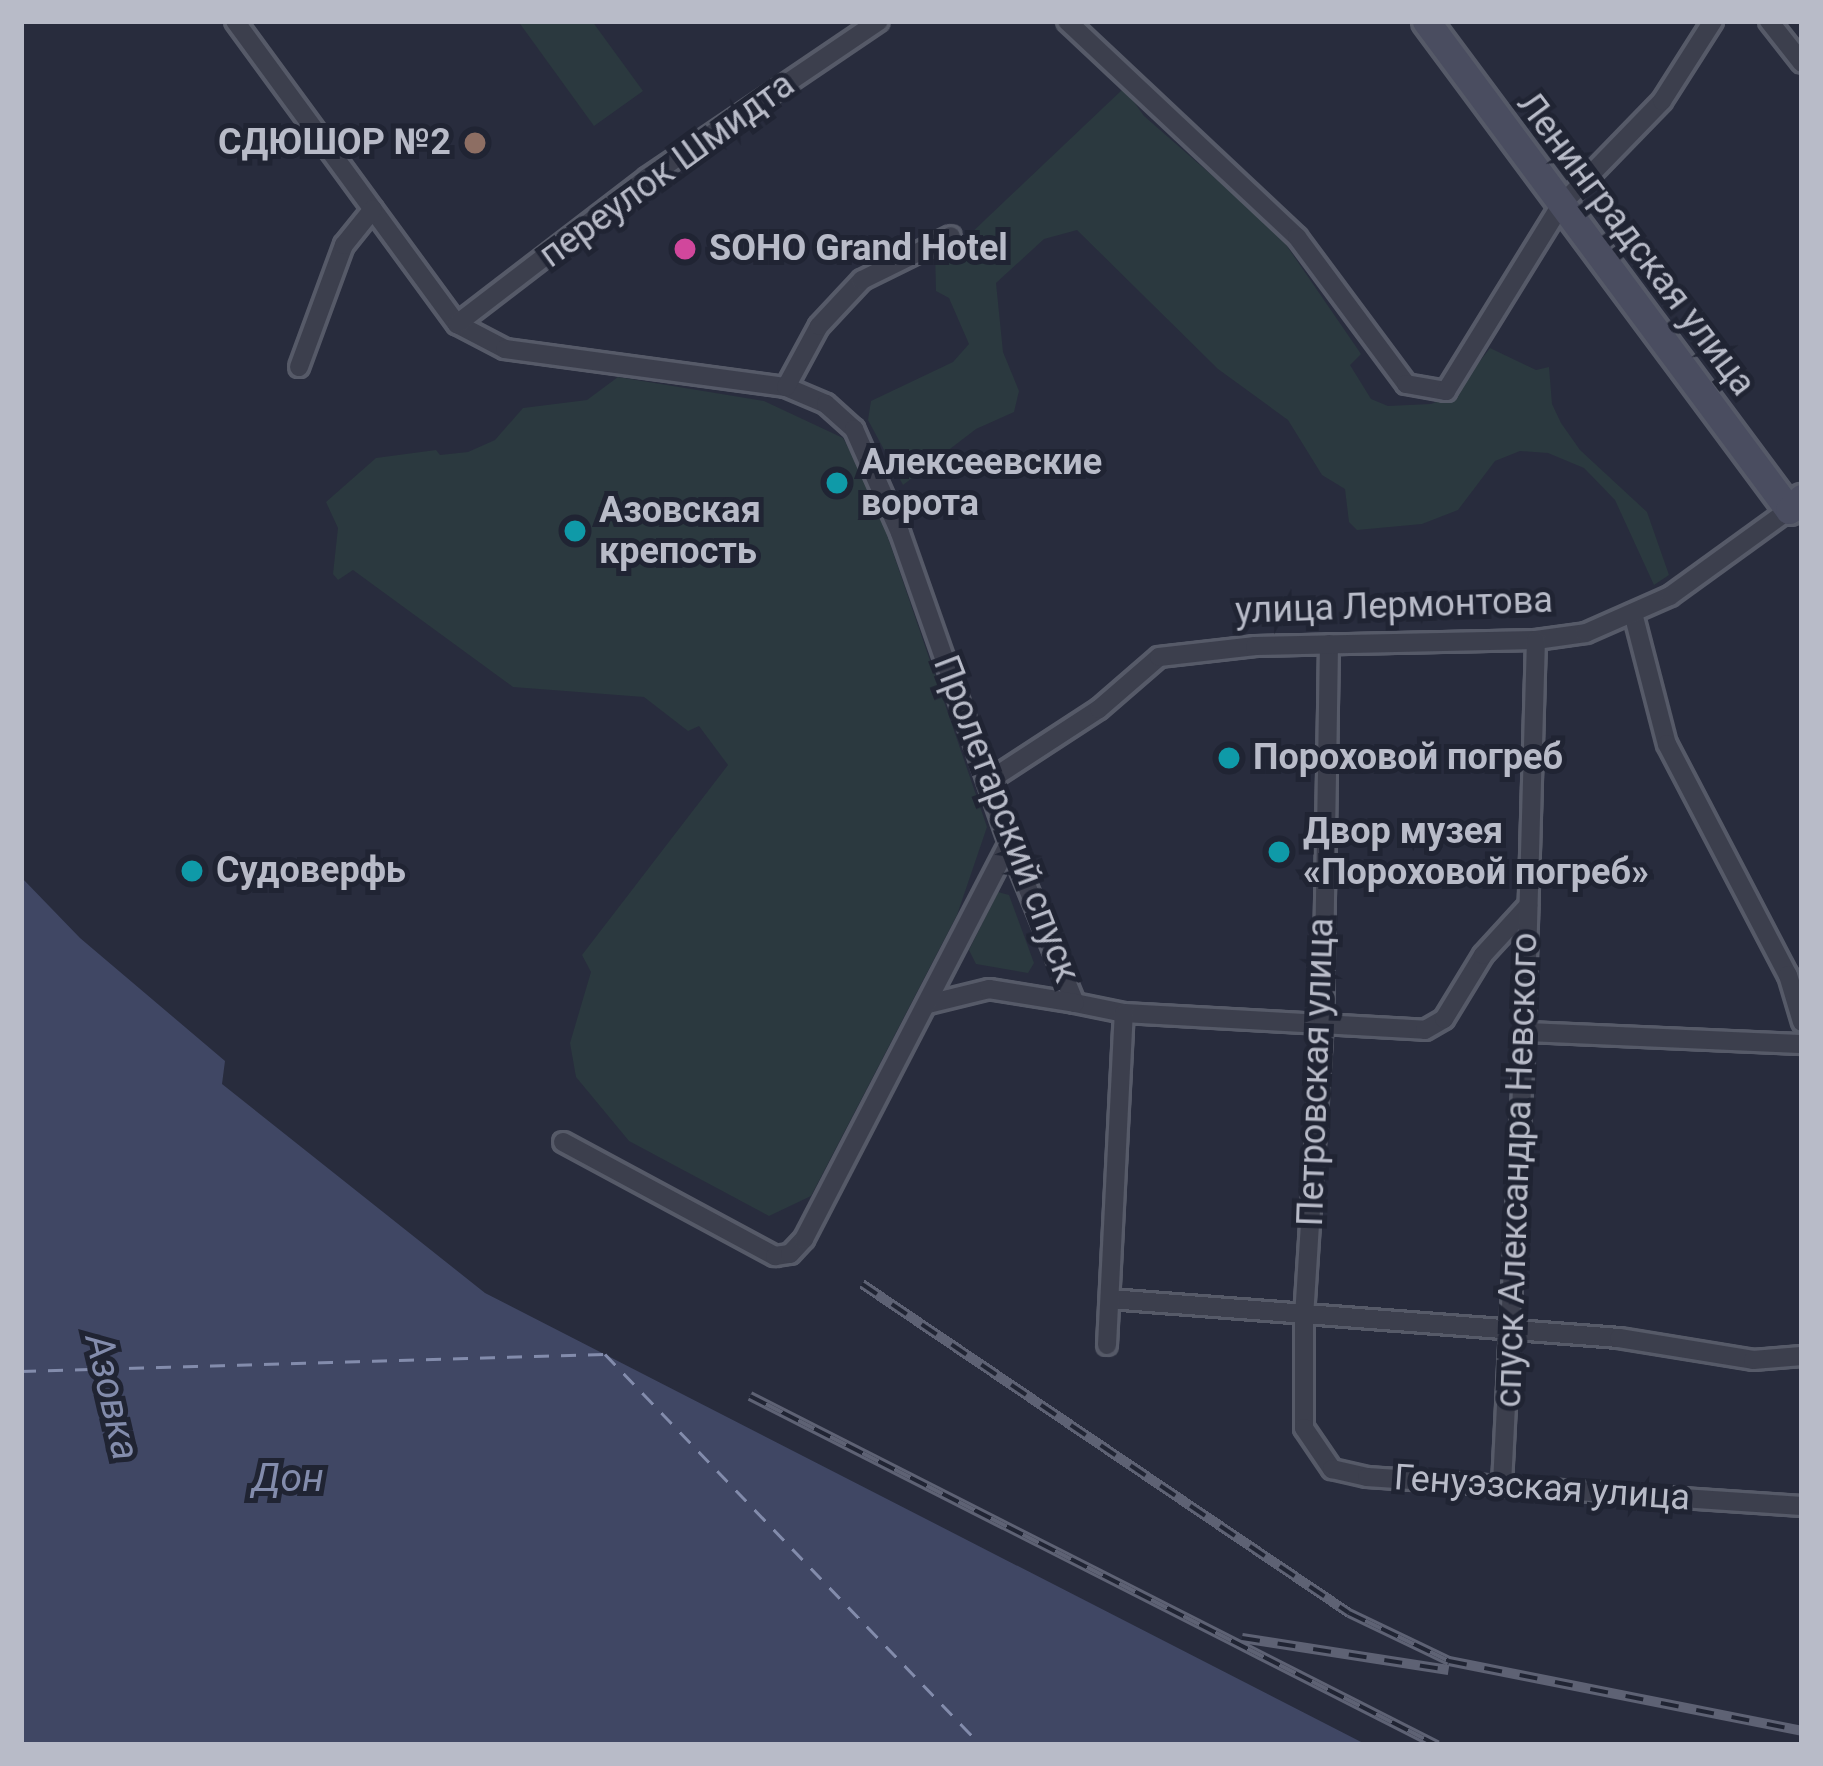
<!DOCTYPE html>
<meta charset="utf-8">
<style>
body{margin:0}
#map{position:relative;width:1823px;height:1766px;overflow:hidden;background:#282c3d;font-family:Roboto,sans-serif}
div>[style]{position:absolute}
.green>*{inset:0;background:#2b393f}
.water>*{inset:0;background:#404764}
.ferry>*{height:3px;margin-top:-1.5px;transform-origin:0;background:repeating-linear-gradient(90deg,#838cac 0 15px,transparent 0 27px)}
.roads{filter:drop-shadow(3px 0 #565a68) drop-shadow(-3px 0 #565a68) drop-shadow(0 3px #565a68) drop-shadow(0 -3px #565a68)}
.street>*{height:18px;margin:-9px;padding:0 9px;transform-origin:9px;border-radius:9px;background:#3c3f4d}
.secondary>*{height:27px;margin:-13.5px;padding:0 13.5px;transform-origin:13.5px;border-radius:13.5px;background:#4a4d60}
.rail>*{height:10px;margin-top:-5px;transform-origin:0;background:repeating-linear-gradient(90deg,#202433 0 18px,#5e6274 0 36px);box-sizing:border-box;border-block:3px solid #5e6274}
.dots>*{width:33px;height:33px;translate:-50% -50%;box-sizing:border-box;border:6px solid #202433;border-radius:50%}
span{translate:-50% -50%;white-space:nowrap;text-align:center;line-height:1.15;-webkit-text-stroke:10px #202433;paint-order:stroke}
.poi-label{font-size:36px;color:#b8bbc8;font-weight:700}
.right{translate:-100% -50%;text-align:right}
.left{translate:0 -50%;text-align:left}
.street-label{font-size:36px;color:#b8bbc8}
.water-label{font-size:39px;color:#838cac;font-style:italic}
.frame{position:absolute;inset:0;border:24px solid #b8bbc8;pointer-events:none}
</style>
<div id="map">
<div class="green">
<div style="clip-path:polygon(518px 21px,592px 21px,643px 91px,594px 126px)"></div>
<div style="clip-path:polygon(1124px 88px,1144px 116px,1278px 233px,1361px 354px,1350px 365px,1371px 399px,1388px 406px,1431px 404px,1453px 396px,1490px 348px,1536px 370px,1549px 367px,1552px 404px,1561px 423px,1580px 450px,1647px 512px,1669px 575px,1654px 585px,1615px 500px,1584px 468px,1548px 453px,1520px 451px,1495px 461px,1458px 510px,1422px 524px,1357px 530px,1349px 522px,1345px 489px,1322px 475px,1288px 420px,1218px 369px,1077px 230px,1044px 239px,996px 283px,1003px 352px,1019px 391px,1014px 412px,976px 429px,903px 485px,868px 420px,871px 401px,953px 362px,969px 344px,949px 298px,936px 291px,935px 249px,967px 237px)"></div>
<div style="clip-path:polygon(618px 377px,764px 401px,843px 438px,873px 494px,987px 827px,957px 915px,811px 1196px,769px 1216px,629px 1141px,576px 1077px,570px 1043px,591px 972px,582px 955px,728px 765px,699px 726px,688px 731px,644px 697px,513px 687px,353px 570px,338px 580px,333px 574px,338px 528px,326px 502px,376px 458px,436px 450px,440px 455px,468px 452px,495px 440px,523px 408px,587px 400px)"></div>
<div style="clip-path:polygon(998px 892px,1009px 895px,1034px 963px,1028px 973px,976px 964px,969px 950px)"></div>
</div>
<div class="water">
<div style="clip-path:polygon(21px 877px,80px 938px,225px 1061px,222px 1084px,485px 1293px,1367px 1745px,21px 1745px)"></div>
</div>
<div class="ferry">
<div style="left:21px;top:1371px;width:584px;rotate:-1.67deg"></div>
<div style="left:605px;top:1354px;width:542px;rotate:46.12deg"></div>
</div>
<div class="roads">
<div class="street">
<div style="left:235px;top:21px;width:376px;rotate:53.8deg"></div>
<div style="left:457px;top:324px;width:54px;rotate:27.5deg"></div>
<div style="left:505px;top:349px;width:284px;rotate:7.7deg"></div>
<div style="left:786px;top:387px;width:43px;rotate:23deg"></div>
<div style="left:826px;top:404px;width:38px;rotate:42deg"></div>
<div style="left:854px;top:429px;width:114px;rotate:66.1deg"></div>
<div style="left:900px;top:533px;width:329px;rotate:70.6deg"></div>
<div style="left:1009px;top:843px;width:173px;rotate:67.6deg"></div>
<div style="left:1075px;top:1003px;width:50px;rotate:11.5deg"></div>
<div style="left:1124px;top:1013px;width:301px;rotate:3.2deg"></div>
<div style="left:1425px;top:1030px;width:22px;rotate:-30deg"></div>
<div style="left:1444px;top:1019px;width:75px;rotate:-58.6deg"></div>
<div style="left:1483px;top:955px;width:67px;rotate:-47.4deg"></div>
<div style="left:1067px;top:21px;width:316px;rotate:43.2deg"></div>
<div style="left:1297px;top:237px;width:183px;rotate:53.4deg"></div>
<div style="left:1406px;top:384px;width:41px;rotate:9.9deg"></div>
<div style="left:1446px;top:391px;width:219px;rotate:-58.3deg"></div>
<div style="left:1561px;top:205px;width:145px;rotate:-45.8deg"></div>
<div style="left:1662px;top:101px;width:95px;rotate:-57.5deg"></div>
<div style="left:1769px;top:21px;width:53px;rotate:51.8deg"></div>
<div style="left:457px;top:324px;width:240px;rotate:-37.5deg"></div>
<div style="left:647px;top:178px;width:280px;rotate:-34.1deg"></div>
<div style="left:299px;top:367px;width:130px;rotate:-69.8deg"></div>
<div style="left:344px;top:245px;width:46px;rotate:-51.1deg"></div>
<div style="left:786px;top:387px;width:69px;rotate:-61.6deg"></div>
<div style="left:819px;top:326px;width:63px;rotate:-46.9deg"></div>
<div style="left:862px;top:280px;width:99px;rotate:-26.3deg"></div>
<div style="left:1633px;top:613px;width:135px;rotate:75.5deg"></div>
<div style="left:1667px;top:744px;width:261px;rotate:62.4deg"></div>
<div style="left:1788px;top:975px;width:49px;rotate:73.4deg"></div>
<div style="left:1329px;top:644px;width:379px;rotate:90.9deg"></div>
<div style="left:1323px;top:1023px;width:292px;rotate:93.7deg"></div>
<div style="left:1304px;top:1314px;width:114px;rotate:90deg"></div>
<div style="left:1304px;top:1428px;width:50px;rotate:55.7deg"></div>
<div style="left:1332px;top:1469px;width:36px;rotate:13deg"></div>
<div style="left:1367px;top:1477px;width:436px;rotate:3.8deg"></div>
<div style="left:990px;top:780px;width:130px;rotate:-33.1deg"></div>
<div style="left:1099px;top:709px;width:79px;rotate:-40.9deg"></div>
<div style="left:1159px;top:657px;width:97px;rotate:-6.5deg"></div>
<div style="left:1255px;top:646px;width:281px;rotate:-1.2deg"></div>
<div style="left:1536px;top:640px;width:50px;rotate:-8deg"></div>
<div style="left:1586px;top:633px;width:92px;rotate:-23.8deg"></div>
<div style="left:1670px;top:596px;width:147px;rotate:-35.9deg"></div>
<div style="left:928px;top:1004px;width:63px;rotate:-13.8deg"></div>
<div style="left:989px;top:989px;width:87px;rotate:9.2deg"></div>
<div style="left:1525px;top:1032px;width:277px;rotate:2.5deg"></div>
<div style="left:563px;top:1142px;width:241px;rotate:28.3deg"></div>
<div style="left:775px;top:1256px;width:15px;rotate:-8deg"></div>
<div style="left:790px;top:1254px;width:21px;rotate:-47deg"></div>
<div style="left:804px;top:1239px;width:446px;rotate:-62.6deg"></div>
<div style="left:1110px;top:1299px;width:510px;rotate:4.38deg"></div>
<div style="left:1619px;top:1338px;width:136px;rotate:9.3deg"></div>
<div style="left:1753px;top:1360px;width:49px;rotate:-4.7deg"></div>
<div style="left:1107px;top:1345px;width:332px;rotate:-87.1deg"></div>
<div style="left:1502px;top:1484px;width:453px;rotate:-87.1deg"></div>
<div style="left:1525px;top:1032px;width:392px;rotate:-88.4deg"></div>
</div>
<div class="secondary">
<div style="left:1426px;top:21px;width:609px;rotate:53.41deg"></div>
<div style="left:1789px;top:510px;width:18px;rotate:-43deg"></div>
</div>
</div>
<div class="rail">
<div style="left:862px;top:1284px;width:588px;rotate:34.04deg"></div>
<div style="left:1349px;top:1613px;width:111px;rotate:25.6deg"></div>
<div style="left:1449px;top:1661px;width:360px;rotate:11.2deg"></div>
<div style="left:750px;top:1396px;width:771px;rotate:26.93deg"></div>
<div style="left:1242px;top:1638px;width:209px;rotate:8.8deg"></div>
</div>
<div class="dots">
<div style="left:475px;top:143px;background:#8d6e63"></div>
<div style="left:685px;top:249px;background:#d1479c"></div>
<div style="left:837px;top:483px;background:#0f9aa8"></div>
<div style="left:575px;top:531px;background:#0f9aa8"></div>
<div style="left:1229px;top:758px;background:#0f9aa8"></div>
<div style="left:1279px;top:852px;background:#0f9aa8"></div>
<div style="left:192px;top:871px;background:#0f9aa8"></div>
</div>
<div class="poi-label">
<span class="right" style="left:451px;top:143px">СДЮШОР №2</span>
<span class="left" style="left:709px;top:249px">SOHO Grand Hotel</span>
<span class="left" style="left:861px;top:483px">Алексеевские<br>ворота</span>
<span class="left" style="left:599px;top:531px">Азовская<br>крепость</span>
<span class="left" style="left:1253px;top:758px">Пороховой погреб</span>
<span class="left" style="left:1303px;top:852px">Двор музея<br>«Пороховой погреб»</span>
<span class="left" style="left:216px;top:871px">Судоверфь</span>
</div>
<div class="street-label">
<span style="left:667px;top:170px;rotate:-36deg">переулок Шмидта</span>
<span style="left:1636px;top:244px;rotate:53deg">Ленинградская улица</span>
<span style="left:1394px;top:606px;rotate:-2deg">улица Лермонтова</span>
<span style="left:1006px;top:819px;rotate:69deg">Пролетарский спуск</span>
<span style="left:1316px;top:1072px;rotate:-88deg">Петровская улица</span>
<span style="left:1517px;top:1170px;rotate:-88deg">спуск Александра Невского</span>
<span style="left:1542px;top:1488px;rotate:4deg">Генуэзская улица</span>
</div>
<div class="water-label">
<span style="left:112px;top:1397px;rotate:77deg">Азовка</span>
<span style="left:288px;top:1478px">Дон</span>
</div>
<div class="frame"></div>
</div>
